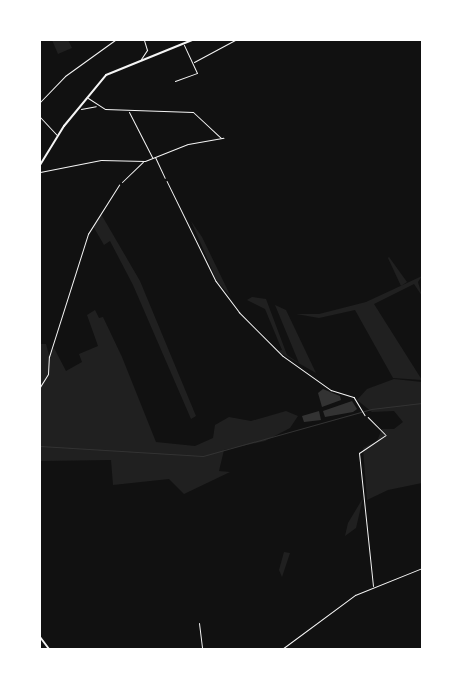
<!DOCTYPE html>
<style>
body{margin:0}
#map{position:relative;width:462px;height:689px;overflow:hidden;background:#111;font-family:"Fira Sans",sans-serif}
div>[style]{position:absolute}
.green>*{inset:0;background:#202020}
.water>*{inset:0;background:#333}
.stream>*{height:1px;margin:-0.5px;padding:0 0.5px;transform-origin:0.5px;border-radius:0.5px;background:#333}
.path>*{height:0.5px;margin:-0.25px;padding:0 0.25px;transform-origin:0.25px;border-radius:0.25px;background:#f5f5f5}
.service>*{height:0.5px;margin:-0.25px;padding:0 0.25px;transform-origin:0.25px;border-radius:0.25px;background:#f5f5f5}
.minor>*{height:1px;margin:-0.5px;padding:0 0.5px;transform-origin:0.5px;border-radius:0.5px;background:#f5f5f5}
.tertiary>*{height:2px;margin:-1px;padding:0 1px;transform-origin:1px;border-radius:1px;background:#f5f5f5}
span{translate:-50% -50%;white-space:nowrap;text-align:center;line-height:1.15;-webkit-text-stroke:4px #fff;paint-order:stroke}
.frame{position:absolute;inset:0;border:41px solid #fff;pointer-events:none}
</style>
<div id="map">
<div class="green">
<div style="clip-path:polygon(52px 40px,68px 40px,72px 48px,58px 54px)"></div>
<div style="clip-path:polygon(101px 214px,140px 281px,196px 416px,191px 419px,133px 285px,110px 241px,104px 245px,93px 226px)"></div>
<div style="clip-path:polygon(191px 221px,202px 237px,231px 297px,217px 281px)"></div>
<div style="clip-path:polygon(389px 257px,407px 282px,401px 286px,388px 258px)"></div>
<div style="clip-path:polygon(422px 276px,418px 282px,422px 296px,414px 284px,374px 304px,422px 380px,393px 378px,355px 310px,319px 318px,296px 314px,319px 314px,366px 302px)"></div>
<div style="clip-path:polygon(252px 297px,266px 299px,287px 355px,299px 363px,275px 305px,286px 310px,316px 373px,277px 351px,282px 350px,265px 309px,247px 300px)"></div>
<div style="clip-path:polygon(95px 310px,99px 318px,103px 317px,122px 357px,156px 442px,195px 446px,213px 438px,215px 425px,229px 417px,251px 421px,286px 411px,298px 416px,290px 428px,265px 441px,224px 450px,219px 471px,230px 472px,184px 494px,169px 479px,113px 485px,111px 460px,40px 461px,40px 344px,46px 344px,49px 355px,54px 348px,66px 371px,82px 362px,79px 354px,98px 346px,87px 315px)"></div>
<div style="clip-path:polygon(394px 379px,422px 382px,422px 483px,388px 490px,367px 500px,363px 448px,377px 441px,382px 429px,394px 429px,403px 422px,394px 411px,372px 412px,357px 400px,367px 389px)"></div>
<div style="clip-path:polygon(363px 498px,356px 528px,345px 536px,348px 523px)"></div>
<div style="clip-path:polygon(284px 552px,290px 553px,282px 577px,279px 570px)"></div>
</div>
<div class="water">
<div style="clip-path:polygon(323px 389px,340px 396px,341px 400px,322px 407px,318px 393px)"></div>
<div style="clip-path:polygon(352px 401px,357px 409px,353px 412px,325px 417px,323px 411px)"></div>
<div style="clip-path:polygon(319px 411px,321px 420px,304px 422px,302px 416px)"></div>
</div>
<div class="stream">
<div style="left:40px;top:446px;width:163px;rotate:3.5deg"></div>
<div style="left:203px;top:456px;width:174px;rotate:-15.6deg"></div>
<div style="left:371px;top:409px;width:51px;rotate:-6.7deg"></div>
</div>
<div class="path">
<div style="left:167px;top:181px;width:111px;rotate:63.9deg"></div>
<div style="left:216px;top:281px;width:39px;rotate:53deg"></div>
<div style="left:239px;top:312px;width:62px;rotate:45deg"></div>
<div style="left:283px;top:356px;width:59px;rotate:35.3deg"></div>
<div style="left:331px;top:390px;width:24px;rotate:17deg"></div>
<div style="left:354px;top:397px;width:21px;rotate:59deg"></div>
<div style="left:40px;top:387px;width:15px;rotate:-58deg"></div>
<div style="left:48px;top:374px;width:17px;rotate:-87deg"></div>
<div style="left:49px;top:357px;width:129px;rotate:-72.4deg"></div>
<div style="left:88px;top:234px;width:58px;rotate:-57.7deg"></div>
</div>
<div class="service">
<div style="left:368px;top:417px;width:24px;rotate:45deg"></div>
</div>
<div class="minor">
<div style="left:141px;top:59px;width:11px;rotate:-56deg"></div>
<div style="left:147px;top:50px;width:10px;rotate:-107deg"></div>
<div style="left:194px;top:62px;width:47px;rotate:-28.2deg"></div>
<div style="left:175px;top:81px;width:23px;rotate:-20deg"></div>
<div style="left:197px;top:73px;width:31px;rotate:-115deg"></div>
<div style="left:88px;top:98px;width:20px;rotate:33deg"></div>
<div style="left:105px;top:109px;width:88px;rotate:2deg"></div>
<div style="left:193px;top:112px;width:38px;rotate:43deg"></div>
<div style="left:40px;top:102px;width:36px;rotate:-46deg"></div>
<div style="left:65px;top:76px;width:62px;rotate:-35.8deg"></div>
<div style="left:81px;top:109px;width:15px;rotate:-11deg"></div>
<div style="left:129px;top:112px;width:51px;rotate:62.9deg"></div>
<div style="left:40px;top:117px;width:25px;rotate:47deg"></div>
<div style="left:155px;top:157px;width:23px;rotate:65deg"></div>
<div style="left:40px;top:172px;width:62px;rotate:-11.1deg"></div>
<div style="left:101px;top:160px;width:44px;rotate:1.3deg"></div>
<div style="left:145px;top:161px;width:46px;rotate:-21.6deg"></div>
<div style="left:188px;top:144px;width:36px;rotate:-10deg"></div>
<div style="left:122px;top:182px;width:29px;rotate:-44deg"></div>
<div style="left:373px;top:586px;width:134px;rotate:-96deg"></div>
<div style="left:359px;top:453px;width:32px;rotate:-34deg"></div>
<div style="left:199px;top:623px;width:26px;rotate:83deg"></div>
<div style="left:282px;top:649px;width:91px;rotate:-36.5deg"></div>
<div style="left:355px;top:595px;width:72px;rotate:-21.9deg"></div>
</div>
<div class="tertiary">
<div style="left:40px;top:165px;width:46px;rotate:-58.4deg"></div>
<div style="left:64px;top:126px;width:66px;rotate:-50.5deg"></div>
<div style="left:106px;top:75px;width:93px;rotate:-22.1deg"></div>
<div style="left:40px;top:637px;width:15px;rotate:53deg"></div>
</div>
<div class="frame"></div>
</div>
